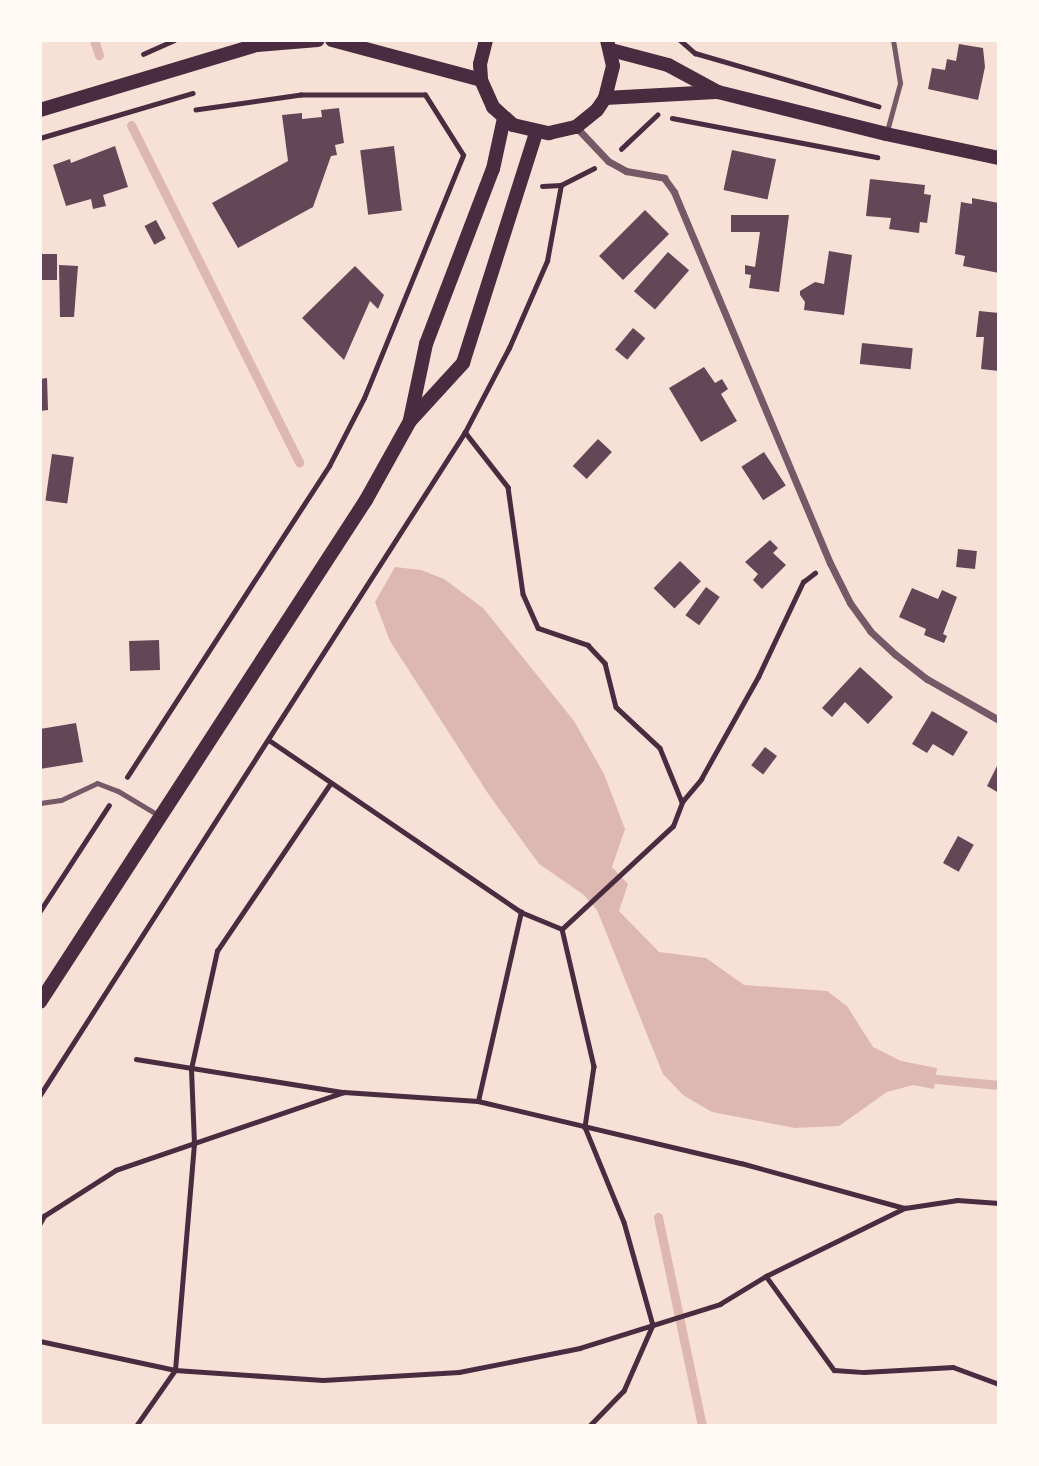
<!DOCTYPE html>
<style>
body{margin:0}
#map{position:relative;width:1039px;height:1466px;overflow:hidden;background:#f7e1d7;font-family:Ubuntu,sans-serif}
div>[style]{position:absolute}
.water>*{inset:0;background:#dcb8b0}
.stream>*{height:9px;margin:-4.5px;padding:0 4.5px;transform-origin:4.5px;border-radius:4.5px;background:#dcb8b0}
.building>*{inset:0;background:#644757;transform-origin:0 0}
.path>*{height:4.5px;margin:-2.25px;padding:0 2.25px;transform-origin:2.25px;border-radius:2.25px;background:#4a2c40}
.service>*{height:5px;margin:-2.5px;padding:0 2.5px;transform-origin:2.5px;border-radius:2.5px;background:#755966}
.minor>*{height:7px;margin:-3.5px;padding:0 3.5px;transform-origin:3.5px;border-radius:3.5px;background:#755966}
.secondary>*{height:14px;margin:-7px;padding:0 7px;transform-origin:7px;border-radius:7px;background:#4a2c40}
span{translate:-50% -50%;white-space:nowrap;text-align:center;line-height:1.15;-webkit-text-stroke:5px #fffaf5;paint-order:stroke}
.frame{position:absolute;inset:0;border:42px solid #fffaf5;pointer-events:none}
</style>
<div id="map">
<div class="water">
<div style="clip-path:polygon(395px 567px,421px 570px,444px 579px,483px 608px,574px 721px,604px 774px,625px 829px,612px 867px,628px 884px,619px 911px,659px 952px,706px 958px,744px 985px,827px 991px,847px 1006px,873px 1047px,901px 1061px,937px 1068px,934px 1089px,913px 1085px,887px 1092px,839px 1126px,795px 1128px,712px 1112px,683px 1095px,663px 1074px,597px 910px,584px 895px,539px 864px,489px 795px,390px 641px,375px 602px)"></div>
</div>
<div class="stream">
<div style="left:94px;top:40px;width:16px;rotate:72deg"></div>
<div style="left:131px;top:125px;width:377px;rotate:63.5deg"></div>
<div style="left:936px;top:1079px;width:63px;rotate:5.4deg"></div>
<div style="left:658px;top:1217px;width:214px;rotate:78.1deg"></div>
</div>
<div class="building">
<div style="clip-path:polygon(959px 44px,983px 48px,985px 67px,978px 100px,928px 89px,932px 68px,945px 70px,947px 59px,956px 61px)"></div>
<div style="clip-path:polygon(339px 108px,344px 143px,335px 145px,337px 155px,331px 156px,313px 207px,238px 248px,212px 203px,288px 161px,282px 115px,302px 113px,302px 119px,322px 117px,321px 110px)"></div>
<div style="clip-path:polygon(115px 146px,128px 187px,103px 195px,106px 206px,93px 209px,91px 199px,66px 206px,53px 165px,70px 159px,71px 163px)"></div>
<div style="left:394px;top:146px;width:65px;height:34px;rotate:83deg"></div>
<div style="left:732px;top:150px;width:45px;height:41px;rotate:12deg"></div>
<div style="clip-path:polygon(870px 179px,925px 185px,924px 194px,931px 195px,927px 223px,920px 222px,919px 233px,889px 229px,891px 218px,866px 216px)"></div>
<div style="clip-path:polygon(972px 198px,999px 203px,999px 273px,963px 266px,965px 256px,955px 254px,961px 202px,972px 204px)"></div>
<div style="left:645px;top:210px;width:34px;height:65px;rotate:45deg"></div>
<div style="clip-path:polygon(731px 215px,789px 215px,779px 292px,749px 288px,751px 275px,745px 274px,745px 265px,755px 267px,760px 232px,731px 232px)"></div>
<div style="left:156px;top:220px;width:21px;height:13px;rotate:62deg"></div>
<div style="clip-path:polygon(829px 251px,852px 255px,844px 315px,804px 310px,805px 302px,800px 295px,800px 291px,815px 282px,824px 284px)"></div>
<div style="left:668px;top:252px;width:28px;height:52px;rotate:41deg"></div>
<div style="left:40px;top:254px;width:17px;height:26px"></div>
<div style="clip-path:polygon(59px 265px,78px 266px,74px 317px,60px 317px)"></div>
<div style="clip-path:polygon(355px 266px,384px 295px,378px 309px,370px 301px,344px 360px,302px 318px)"></div>
<div style="clip-path:polygon(979px 311px,999px 313px,999px 371px,981px 369px,984px 337px,976px 337px)"></div>
<div style="left:633px;top:328px;width:16px;height:28px;rotate:40deg"></div>
<div style="left:862px;top:343px;width:51px;height:21px;rotate:6deg"></div>
<div style="clip-path:polygon(704px 367px,715px 383px,722px 379px,728px 389px,721px 394px,737px 421px,701px 442px,669px 388px)"></div>
<div style="clip-path:polygon(47px 378px,48px 410px,40px 411px,40px 379px)"></div>
<div style="left:598px;top:439px;width:19px;height:37px;rotate:43deg"></div>
<div style="left:764px;top:452px;width:40px;height:27px;rotate:57deg"></div>
<div style="left:52px;top:454px;width:22px;height:47px;rotate:8deg"></div>
<div style="clip-path:polygon(770px 540px,778px 548px,773px 553px,786px 565px,762px 589px,753px 580px,758px 574px,745px 562px)"></div>
<div style="left:958px;top:549px;width:19px;height:18px;rotate:6deg"></div>
<div style="left:680px;top:561px;width:29px;height:38px;rotate:44deg"></div>
<div style="left:706px;top:587px;width:17px;height:35px;rotate:36deg"></div>
<div style="clip-path:polygon(912px 588px,938px 599px,942px 590px,957px 597px,943px 634px,947px 636px,944px 643px,924px 635px,926px 629px,899px 617px)"></div>
<div style="left:159px;top:640px;width:30px;height:30px;rotate:88deg"></div>
<div style="clip-path:polygon(860px 667px,893px 697px,868px 724px,845px 702px,832px 717px,822px 708px)"></div>
<div style="clip-path:polygon(932px 711px,968px 732px,953px 756px,933px 744px,927px 753px,912px 744px)"></div>
<div style="clip-path:polygon(76px 723px,83px 762px,40px 769px,40px 729px)"></div>
<div style="left:765px;top:747px;width:15px;height:23px;rotate:37deg"></div>
<div style="clip-path:polygon(999px 762px,999px 793px,987px 786px)"></div>
<div style="left:958px;top:836px;width:18px;height:31px;rotate:29deg"></div>
</div>
<div class="path">
<div style="left:680px;top:40px;width:20px;rotate:41deg"></div>
<div style="left:695px;top:53px;width:191px;rotate:16.2deg"></div>
<div style="left:143px;top:54px;width:34px;rotate:-24deg"></div>
<div style="left:672px;top:118px;width:209px;rotate:10.8deg"></div>
<div style="left:40px;top:138px;width:159px;rotate:-16.4deg"></div>
<div style="left:621px;top:149px;width:50px;rotate:-43.4deg"></div>
<div style="left:542px;top:186px;width:19px;rotate:-3deg"></div>
<div style="left:465px;top:432px;width:70px;rotate:52deg"></div>
<div style="left:508px;top:487px;width:108px;rotate:82deg"></div>
<div style="left:523px;top:594px;width:37px;rotate:66deg"></div>
<div style="left:538px;top:628px;width:53px;rotate:18.8deg"></div>
<div style="left:588px;top:645px;width:25px;rotate:47deg"></div>
<div style="left:605px;top:663px;width:45px;rotate:76deg"></div>
<div style="left:616px;top:707px;width:60px;rotate:43deg"></div>
<div style="left:660px;top:748px;width:58px;rotate:67.8deg"></div>
<div style="left:269px;top:740px;width:305px;rotate:34.3deg"></div>
<div style="left:521px;top:912px;width:44px;rotate:22.5deg"></div>
<div style="left:562px;top:929px;width:141px;rotate:76.9deg"></div>
<div style="left:594px;top:1066px;width:62px;rotate:98.4deg"></div>
<div style="left:585px;top:1127px;width:103px;rotate:67.7deg"></div>
<div style="left:624px;top:1222px;width:107px;rotate:74.3deg"></div>
<div style="left:653px;top:1325px;width:72px;rotate:113.7deg"></div>
<div style="left:624px;top:1391px;width:49px;rotate:134.2deg"></div>
<div style="left:127px;top:777px;width:371px;rotate:-57deg"></div>
<div style="left:329px;top:466px;width:76px;rotate:-62.8deg"></div>
<div style="left:364px;top:398px;width:262px;rotate:-67.8deg"></div>
<div style="left:463px;top:155px;width:71px;rotate:-122.3deg"></div>
<div style="left:425px;top:95px;width:124px;rotate:180deg"></div>
<div style="left:301px;top:95px;width:106px;rotate:171.9deg"></div>
<div style="left:40px;top:911px;width:126px;rotate:-56.9deg"></div>
<div style="left:562px;top:929px;width:151px;rotate:-42.9deg"></div>
<div style="left:673px;top:826px;width:26px;rotate:-69deg"></div>
<div style="left:682px;top:802px;width:30px;rotate:-50deg"></div>
<div style="left:701px;top:779px;width:117px;rotate:-60.8deg"></div>
<div style="left:758px;top:677px;width:105px;rotate:-64.7deg"></div>
<div style="left:803px;top:582px;width:15px;rotate:-37deg"></div>
<div style="left:136px;top:1059px;width:210px;rotate:9.1deg"></div>
<div style="left:40px;top:1095px;width:788px;rotate:-57.34deg"></div>
<div style="left:465px;top:432px;width:95px;rotate:-62.4deg"></div>
<div style="left:509px;top:348px;width:95px;rotate:-66.4deg"></div>
<div style="left:547px;top:261px;width:77px;rotate:-79.6deg"></div>
<div style="left:561px;top:185px;width:37px;rotate:-27deg"></div>
<div style="left:478px;top:1101px;width:194px;rotate:-77.2deg"></div>
<div style="left:40px;top:1223px;width:8px;rotate:-60deg"></div>
<div style="left:44px;top:1216px;width:85px;rotate:-32.6deg"></div>
<div style="left:116px;top:1170px;width:241px;rotate:-18.9deg"></div>
<div style="left:344px;top:1092px;width:134px;rotate:3.8deg"></div>
<div style="left:478px;top:1101px;width:270px;rotate:13.3deg"></div>
<div style="left:741px;top:1163px;width:169px;rotate:15.4deg"></div>
<div style="left:766px;top:1276px;width:116px;rotate:54.1deg"></div>
<div style="left:834px;top:1370px;width:30px;rotate:4deg"></div>
<div style="left:864px;top:1372px;width:89px;rotate:-3.2deg"></div>
<div style="left:953px;top:1367px;width:49px;rotate:20.3deg"></div>
<div style="left:40px;top:1341px;width:138px;rotate:12.1deg"></div>
<div style="left:175px;top:1370px;width:148px;rotate:3.9deg"></div>
<div style="left:323px;top:1380px;width:136px;rotate:-3.4deg"></div>
<div style="left:459px;top:1372px;width:123px;rotate:-11.2deg"></div>
<div style="left:580px;top:1348px;width:147px;rotate:-17.4deg"></div>
<div style="left:720px;top:1304px;width:54px;rotate:-31.3deg"></div>
<div style="left:766px;top:1276px;width:155px;rotate:-26.1deg"></div>
<div style="left:905px;top:1208px;width:53px;rotate:-8.7deg"></div>
<div style="left:957px;top:1200px;width:42px;rotate:4.1deg"></div>
<div style="left:136px;top:1426px;width:68px;rotate:-55.1deg"></div>
<div style="left:175px;top:1370px;width:227px;rotate:-85.2deg"></div>
<div style="left:194px;top:1144px;width:75px;rotate:-92.3deg"></div>
<div style="left:191px;top:1069px;width:121px;rotate:-77.6deg"></div>
<div style="left:217px;top:951px;width:202px;rotate:-55.9deg"></div>
</div>
<div class="service">
<div style="left:887px;top:131px;width:50px;rotate:-74.8deg"></div>
<div style="left:900px;top:83px;width:44px;rotate:-99.2deg"></div>
<div style="left:40px;top:803px;width:21px;rotate:-8deg"></div>
<div style="left:61px;top:800px;width:40px;rotate:-25deg"></div>
<div style="left:97px;top:783px;width:22px;rotate:21deg"></div>
<div style="left:118px;top:791px;width:47px;rotate:31deg"></div>
</div>
<div class="minor">
<div style="left:576px;top:127px;width:47px;rotate:46.7deg"></div>
<div style="left:608px;top:161px;width:21px;rotate:29deg"></div>
<div style="left:626px;top:171px;width:39px;rotate:10deg"></div>
<div style="left:664px;top:178px;width:17px;rotate:54deg"></div>
<div style="left:674px;top:192px;width:402px;rotate:67.2deg"></div>
<div style="left:830px;top:563px;width:45px;rotate:63.4deg"></div>
<div style="left:850px;top:603px;width:34px;rotate:54deg"></div>
<div style="left:870px;top:631px;width:35px;rotate:43deg"></div>
<div style="left:896px;top:655px;width:39px;rotate:38deg"></div>
<div style="left:927px;top:679px;width:83px;rotate:29.7deg"></div>
</div>
<div class="secondary">
<div style="left:332px;top:40px;width:154px;rotate:15deg"></div>
<div style="left:486px;top:40px;width:25px;rotate:104deg"></div>
<div style="left:480px;top:64px;width:16px;rotate:86deg"></div>
<div style="left:481px;top:80px;width:30px;rotate:66deg"></div>
<div style="left:493px;top:107px;width:27px;rotate:42deg"></div>
<div style="left:513px;top:125px;width:37px;rotate:13deg"></div>
<div style="left:549px;top:133px;width:28px;rotate:-13deg"></div>
<div style="left:576px;top:127px;width:27px;rotate:-39deg"></div>
<div style="left:597px;top:110px;width:14px;rotate:-56deg"></div>
<div style="left:605px;top:98px;width:33px;rotate:-76deg"></div>
<div style="left:613px;top:66px;width:27px;rotate:-103deg"></div>
<div style="left:611px;top:50px;width:59px;rotate:14.7deg"></div>
<div style="left:668px;top:65px;width:57px;rotate:28.4deg"></div>
<div style="left:718px;top:92px;width:173px;rotate:14deg"></div>
<div style="left:886px;top:134px;width:116px;rotate:12deg"></div>
<div style="left:605px;top:98px;width:111px;rotate:-3.1deg"></div>
<div style="left:40px;top:110px;width:227px;rotate:-16.7deg"></div>
<div style="left:257px;top:45px;width:61px;rotate:-4.7deg"></div>
<div style="left:410px;top:420px;width:78px;rotate:-78.1deg"></div>
<div style="left:426px;top:344px;width:187px;rotate:-69.1deg"></div>
<div style="left:493px;top:169px;width:52px;rotate:-77.8deg"></div>
<div style="left:40px;top:1002px;width:599px;rotate:-57deg"></div>
<div style="left:366px;top:500px;width:90px;rotate:-60.9deg"></div>
<div style="left:410px;top:421px;width:79px;rotate:-47.6deg"></div>
<div style="left:463px;top:363px;width:241px;rotate:-72.4deg"></div>
</div>
<div class="frame"></div>
</div>
